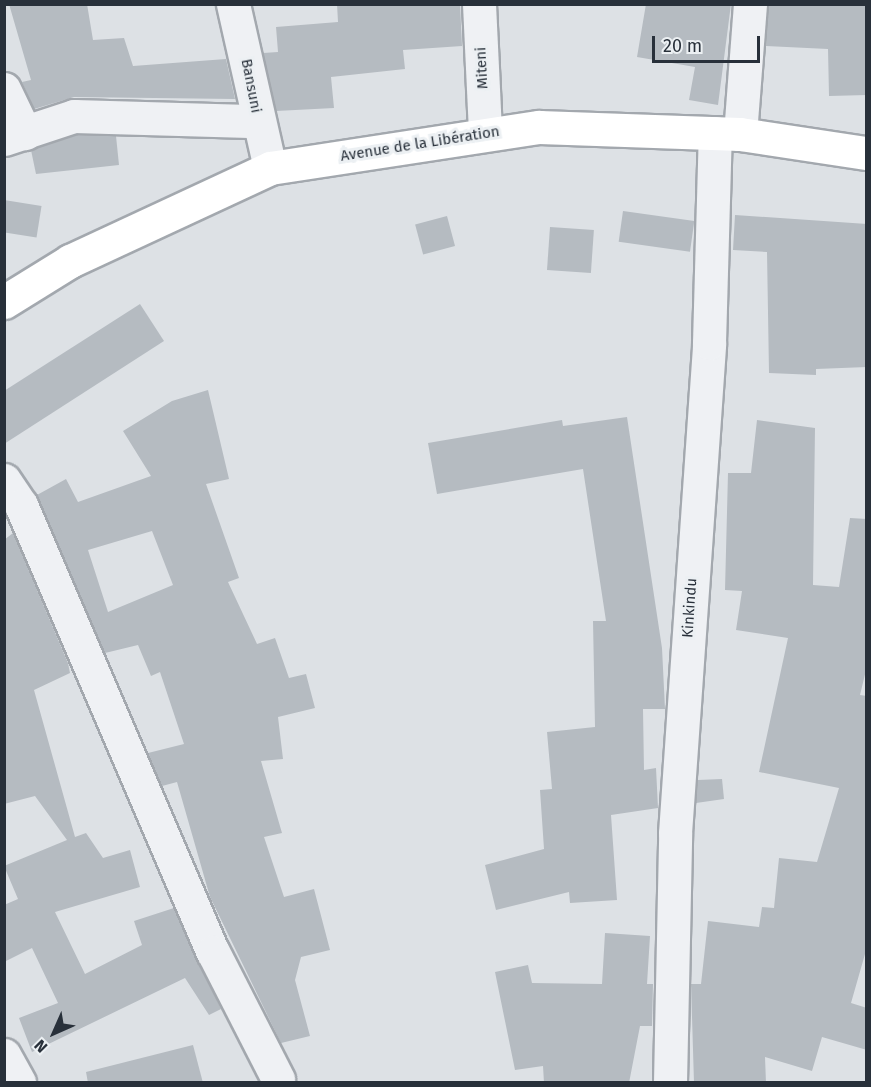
<!DOCTYPE html>
<meta charset="utf-8">
<style>
body{margin:0}
#map{position:relative;width:871px;height:1087px;overflow:hidden;background:#dde1e5;font-family:"Fira Sans",sans-serif}
div>[style]{position:absolute}
.building>*{inset:0;background:#b5bbc1;transform-origin:0 0}
.roads{filter:drop-shadow(2px 0 #a3a8ae) drop-shadow(-2px 0 #a3a8ae) drop-shadow(0 2px #a3a8ae) drop-shadow(0 -2px #a3a8ae)}
.minor>*{height:33px;margin:-16.5px;padding:0 16.5px;transform-origin:16.5px;border-radius:16.5px;background:#eff1f4}
.highway>*{height:33px;margin:-16.5px;padding:0 16.5px;transform-origin:16.5px;border-radius:16.5px;background:#fff}
span{translate:-50% -50%;white-space:nowrap;text-align:center;line-height:1.15;-webkit-text-stroke:6px #ecf0f3;paint-order:stroke}
.street-label{font-size:15px;color:#28303a}
.frame{position:absolute;inset:0;border:6px solid #28303a;pointer-events:none}
.north{position:absolute;left:24px;top:1003px;width:60px;height:60px;-webkit-text-stroke:4px #ecf0f3;paint-order:stroke;rotate:225deg;font-size:16px;font-weight:700;line-height:24px;text-align:center;color:#28303a}
.north::after{content:'';display:block;margin:auto;width:21px;height:27px;background:#28303a;clip-path:polygon(50% 0,100% 100%,50% 72%,0 100%)}
.scale{position:absolute;left:652px;top:36px;width:108px;height:27px;box-sizing:border-box;border:3px solid #28303a;border-top:0;padding-left:8px;font-size:18px;line-height:21px;white-space:nowrap;color:#28303a;-webkit-text-stroke:4px #ecf0f3;paint-order:stroke}
</style>
<div id="map">
<div class="building">
<div style="clip-path:polygon(9px 4px,87px 4px,93px 40px,124px 38px,133px 66px,226px 59px,235px 99px,74px 97px,34px 109px,22px 82px,31px 80px)"></div>
<div style="clip-path:polygon(337px 4px,460px 4px,462px 46px,403px 50px,405px 69px,331px 77px,334px 108px,276px 111px,263px 53px,278px 52px,276px 27px,338px 22px)"></div>
<div style="clip-path:polygon(646px 4px,731px 4px,718px 105px,689px 100px,695px 67px,637px 57px)"></div>
<div style="clip-path:polygon(769px 4px,867px 4px,867px 95px,829px 96px,828px 49px,766px 46px)"></div>
<div style="clip-path:polygon(77px 135px,116px 136px,119px 165px,36px 174px,31px 150px)"></div>
<div style="left:4px;top:200px;width:38px;height:32px;rotate:9deg"></div>
<div style="left:623px;top:211px;width:72px;height:31px;rotate:8deg"></div>
<div style="clip-path:polygon(735px 215px,867px 224px,867px 367px,816px 369px,816px 375px,769px 373px,767px 252px,733px 250px)"></div>
<div style="left:447px;top:216px;width:31px;height:33px;rotate:75deg"></div>
<div style="left:550px;top:227px;width:44px;height:43px;rotate:4deg"></div>
<div style="clip-path:polygon(140px 304px,164px 341px,4px 444px,4px 391px)"></div>
<div style="clip-path:polygon(evenodd,208px 390px,229px 479px,206px 484px,239px 578px,228px 582px,257px 644px,275px 638px,289px 678px,306px 674px,315px 708px,278px 717px,283px 759px,261px 761px,282px 833px,264px 837px,284px 897px,314px 889px,330px 950px,301px 957px,295px 980px,310px 1036px,281px 1043px,210px 897px,177px 782px,162px 786px,148px 753px,184px 744px,160px 672px,151px 676px,138px 645px,105px 653px,37px 495px,66px 479px,78px 502px,151px 476px,123px 431px,172px 401px,208px 390px,152px 531px,173px 585px,108px 612px,88px 550px,152px 531px)"></div>
<div style="clip-path:polygon(627px 417px,662px 648px,665px 709px,643px 709px,644px 770px,656px 768px,658px 808px,611px 815px,617px 900px,570px 903px,569px 892px,496px 910px,485px 865px,544px 849px,540px 790px,552px 789px,547px 732px,595px 727px,593px 621px,606px 621px,583px 469px,437px 494px,428px 443px,562px 420px,563px 426px)"></div>
<div style="clip-path:polygon(757px 420px,815px 428px,813px 585px,839px 587px,850px 518px,867px 519px,867px 666px,860px 695px,867px 696px,867px 947px,851px 1003px,867px 1008px,867px 1050px,822px 1037px,812px 1071px,765px 1057px,766px 1083px,694px 1083px,691px 984px,701px 984px,708px 921px,759px 927px,762px 907px,774px 908px,779px 858px,817px 862px,839px 788px,759px 772px,788px 638px,736px 630px,742px 591px,725px 590px,728px 473px,751px 473px)"></div>
<div style="clip-path:polygon(13px 533px,68px 663px,70px 673px,34px 690px,75px 837px,86px 833px,103px 858px,130px 850px,140px 887px,55px 912px,85px 974px,142px 945px,134px 921px,174px 908px,221px 1009px,209px 1015px,185px 978px,32px 1052px,19px 1018px,58px 1003px,32px 948px,4px 962px,4px 905px,18px 899px,4px 866px,67px 840px,35px 796px,4px 804px,4px 540px)"></div>
<div style="clip-path:polygon(722px 779px,724px 799px,696px 803px,698px 780px)"></div>
<div style="clip-path:polygon(605px 933px,650px 936px,647px 984px,653px 984px,652px 1026px,640px 1026px,629px 1083px,544px 1083px,543px 1066px,515px 1070px,495px 972px,528px 965px,532px 983px,602px 984px)"></div>
<div style="clip-path:polygon(193px 1045px,203px 1083px,88px 1083px,86px 1072px)"></div>
</div>
<div class="roads">
<div class="minor">
<div style="left:233px;top:4px;width:168px;rotate:77.3deg"></div>
<div style="left:479px;top:4px;width:128px;rotate:87.3deg"></div>
<div style="left:4px;top:89px;width:49px;rotate:64.5deg"></div>
<div style="left:740px;top:134px;width:130px;rotate:-85.6deg"></div>
<div style="left:4px;top:139px;width:74px;rotate:-18.2deg"></div>
<div style="left:74px;top:116px;width:184px;rotate:1.6deg"></div>
<div style="left:4px;top:480px;width:30px;rotate:56deg"></div>
<div style="left:21px;top:505px;width:486px;rotate:66.8deg"></div>
<div style="left:213px;top:952px;width:143px;rotate:62.9deg"></div>
<div style="left:4px;top:1055px;width:31px;rotate:61deg"></div>
<div style="left:670px;top:1082px;width:249px;rotate:-88.8deg"></div>
<div style="left:675px;top:833px;width:491px;rotate:-86deg"></div>
<div style="left:709px;top:343px;width:210px;rotate:-88.4deg"></div>
</div>
<div class="highway">
<div style="left:4px;top:302px;width:78px;rotate:-31.8deg"></div>
<div style="left:70px;top:261px;width:221px;rotate:-24.9deg"></div>
<div style="left:270px;top:168px;width:272px;rotate:-8.7deg"></div>
<div style="left:539px;top:127px;width:201px;rotate:2deg"></div>
<div style="left:740px;top:134px;width:127px;rotate:8.6deg"></div>
</div>
</div>
<div class="street-label">
<span style="left:482px;top:68px;rotate:-93deg">Miteni</span>
<span style="left:251px;top:86px;rotate:79deg">Bansuni</span>
<span style="left:420px;top:144px;rotate:-9deg">Avenue de la Libération</span>
<span style="left:690px;top:608px;rotate:-86deg">Kinkindu</span>
</div>
<div class="frame"></div>
<div class="north">N</div>
<div class="scale">20 m</div>
</div>
